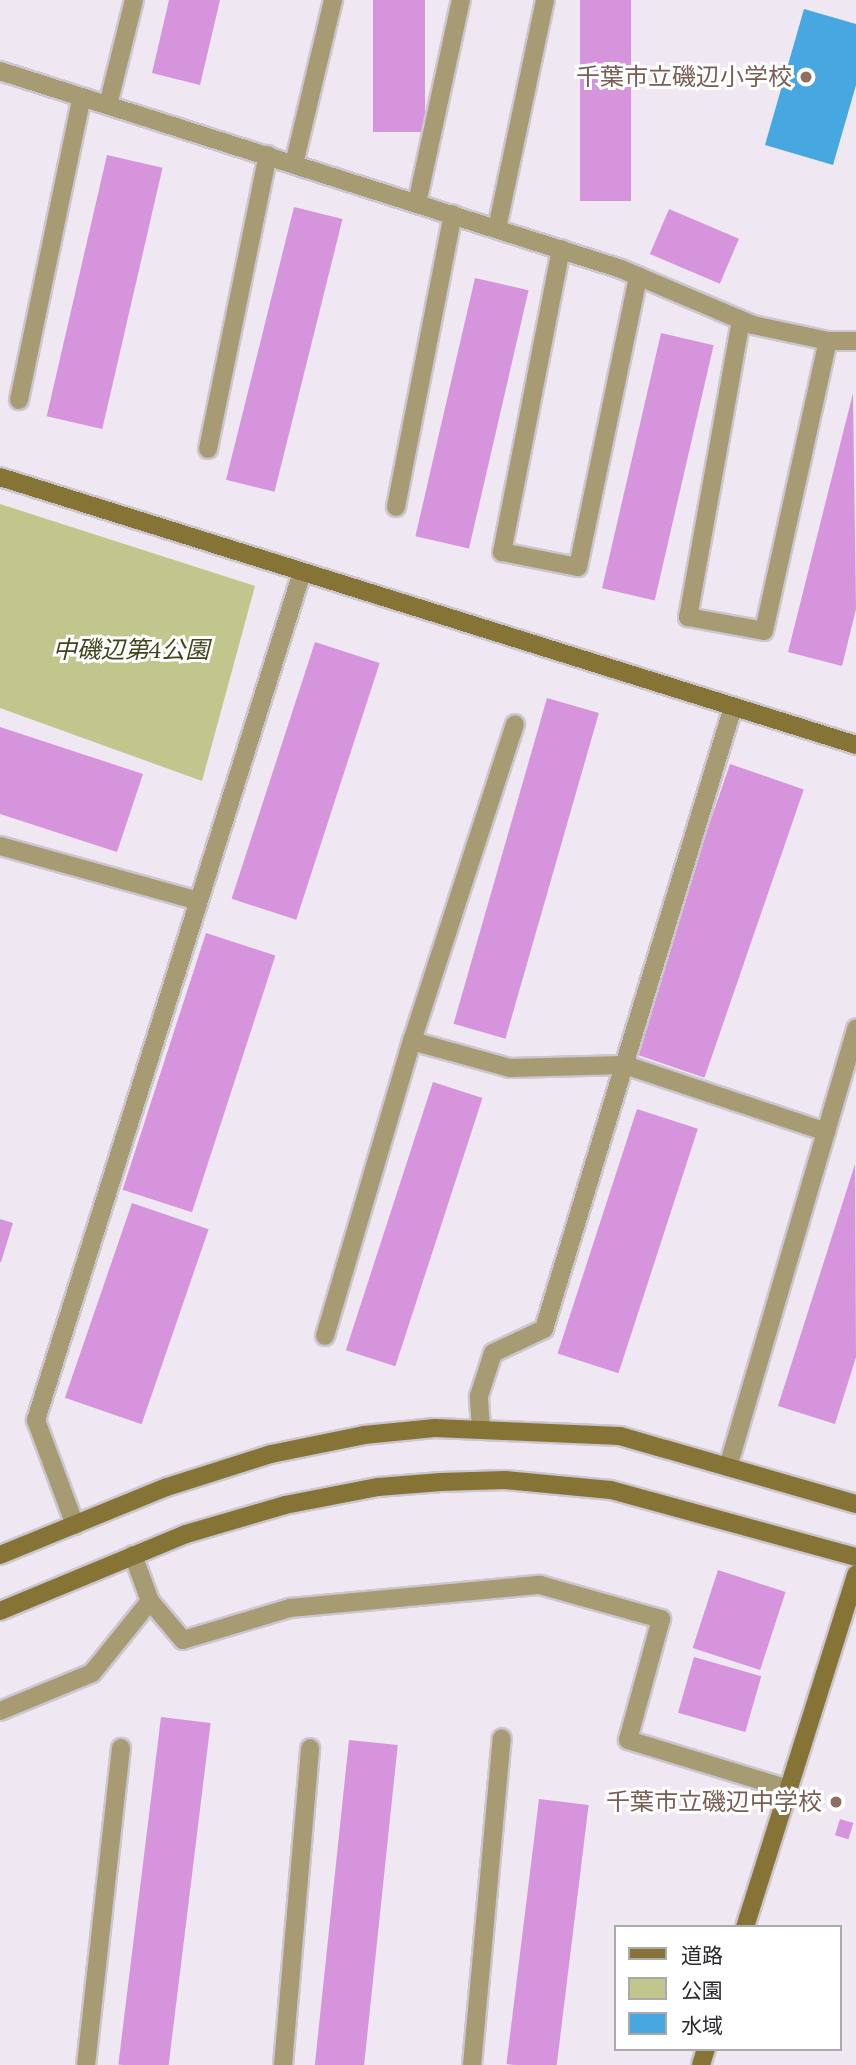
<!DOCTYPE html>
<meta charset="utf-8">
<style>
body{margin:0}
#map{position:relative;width:856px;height:2065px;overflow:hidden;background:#efe8f2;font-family:Lora,"Noto Sans JP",serif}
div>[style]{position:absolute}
.green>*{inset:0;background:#c0c68c}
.water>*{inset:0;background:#46a7e1}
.building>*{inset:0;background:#d594dc;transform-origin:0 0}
.roads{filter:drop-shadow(2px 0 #ccc6cf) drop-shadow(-2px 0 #ccc6cf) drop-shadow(0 2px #ccc6cf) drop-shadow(0 -2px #ccc6cf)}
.lane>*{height:18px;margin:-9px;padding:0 9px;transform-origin:9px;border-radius:9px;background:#a79b74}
.street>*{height:18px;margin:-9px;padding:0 9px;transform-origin:9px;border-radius:9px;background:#a79b74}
.secondary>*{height:18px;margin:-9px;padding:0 9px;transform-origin:9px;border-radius:9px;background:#867436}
.dots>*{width:19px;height:19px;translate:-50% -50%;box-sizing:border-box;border:4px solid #fff;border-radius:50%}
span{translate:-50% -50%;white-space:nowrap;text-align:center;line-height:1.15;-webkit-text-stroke:6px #fff;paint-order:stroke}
.education-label{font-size:24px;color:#785e54}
.right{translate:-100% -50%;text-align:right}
.park-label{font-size:24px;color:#43461d;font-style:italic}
.legend{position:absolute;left:614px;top:1925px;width:228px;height:126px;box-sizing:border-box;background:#fff;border:2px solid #aaa9ab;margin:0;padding:9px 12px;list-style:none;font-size:21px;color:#2b292d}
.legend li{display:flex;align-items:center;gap:14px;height:35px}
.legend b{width:35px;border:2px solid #aaa9ab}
</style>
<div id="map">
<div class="green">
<div style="clip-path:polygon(0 504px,255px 586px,202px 781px,0 708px)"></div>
</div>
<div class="water">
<div style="clip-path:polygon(804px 9px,856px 24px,856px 85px,833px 165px,765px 145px)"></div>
</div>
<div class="building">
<div style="clip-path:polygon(169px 0,220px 0,200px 85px,152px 73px)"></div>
<div style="left:373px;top:0;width:52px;height:132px"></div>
<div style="left:580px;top:0;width:51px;height:201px"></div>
<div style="left:107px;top:155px;width:57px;height:268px;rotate:13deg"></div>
<div style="left:294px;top:207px;width:50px;height:281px;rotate:14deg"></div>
<div style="left:669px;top:209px;width:76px;height:49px;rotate:23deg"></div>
<div style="left:475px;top:278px;width:55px;height:265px;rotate:13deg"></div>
<div style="left:661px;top:333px;width:54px;height:262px;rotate:13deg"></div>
<div style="clip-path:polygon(853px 393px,856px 609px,842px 666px,788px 652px)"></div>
<div style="left:315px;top:642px;width:68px;height:270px;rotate:18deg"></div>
<div style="left:547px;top:698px;width:54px;height:339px;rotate:16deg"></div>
<div style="clip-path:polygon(0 727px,143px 774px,117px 852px,0 814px)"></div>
<div style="left:730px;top:764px;width:78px;height:305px;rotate:19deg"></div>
<div style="left:206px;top:933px;width:73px;height:270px;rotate:18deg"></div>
<div style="left:433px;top:1082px;width:52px;height:282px;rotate:18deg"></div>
<div style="left:637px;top:1109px;width:64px;height:257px;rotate:18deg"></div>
<div style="clip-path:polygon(855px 1164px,856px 1357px,835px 1424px,778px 1406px)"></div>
<div style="left:132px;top:1203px;width:81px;height:206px;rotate:19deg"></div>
<div style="clip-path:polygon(0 1219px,13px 1223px,1px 1262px,0 1262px)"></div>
<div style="left:718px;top:1570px;width:71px;height:82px;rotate:18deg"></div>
<div style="left:694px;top:1657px;width:70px;height:58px;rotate:16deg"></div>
<div style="left:161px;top:1717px;width:50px;height:350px;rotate:7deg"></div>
<div style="left:349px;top:1740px;width:49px;height:327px;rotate:6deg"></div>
<div style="left:539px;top:1799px;width:50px;height:267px;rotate:7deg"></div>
<div style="left:840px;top:1819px;width:14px;height:17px;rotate:17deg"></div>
</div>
<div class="roads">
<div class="lane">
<div style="left:108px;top:105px;width:108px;rotate:-76.1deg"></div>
<div style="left:294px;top:164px;width:169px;rotate:-76.6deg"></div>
<div style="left:417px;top:203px;width:208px;rotate:-77.8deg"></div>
<div style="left:497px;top:228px;width:233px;rotate:-78.1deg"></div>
<div style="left:561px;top:249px;width:309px;rotate:101deg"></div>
<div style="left:502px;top:552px;width:77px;rotate:11.2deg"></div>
<div style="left:578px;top:567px;width:297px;rotate:-78.3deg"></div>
<div style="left:741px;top:320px;width:302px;rotate:100.1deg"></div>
<div style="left:688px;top:617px;width:77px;rotate:10.4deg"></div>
<div style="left:764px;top:631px;width:297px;rotate:-77.6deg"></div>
<div style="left:19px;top:400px;width:309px;rotate:-78.3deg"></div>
<div style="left:208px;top:449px;width:300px;rotate:-78.5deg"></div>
<div style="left:396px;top:507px;width:298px;rotate:-79deg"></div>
<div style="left:0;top:846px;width:205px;rotate:15.5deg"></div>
<div style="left:412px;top:1041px;width:333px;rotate:-72deg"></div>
<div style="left:325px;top:1336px;width:308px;rotate:-73.6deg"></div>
<div style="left:412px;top:1041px;width:102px;rotate:15.4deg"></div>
<div style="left:510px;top:1068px;width:115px;rotate:-1.5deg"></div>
<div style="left:625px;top:1065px;width:212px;rotate:18.4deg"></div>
<div style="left:481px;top:1428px;width:32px;rotate:-94deg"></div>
<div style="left:479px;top:1396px;width:45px;rotate:-72deg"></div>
<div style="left:493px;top:1353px;width:56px;rotate:-25.2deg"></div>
<div style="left:544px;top:1329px;width:650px;rotate:-73.1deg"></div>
<div style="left:728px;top:1467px;width:457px;rotate:-73.7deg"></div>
<div style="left:75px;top:1525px;width:112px;rotate:-110.4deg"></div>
<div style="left:36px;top:1420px;width:889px;rotate:-72.58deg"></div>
<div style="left:133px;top:1555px;width:49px;rotate:69.7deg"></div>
<div style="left:150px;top:1601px;width:51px;rotate:49.8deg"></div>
<div style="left:183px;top:1640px;width:112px;rotate:-16.7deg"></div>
<div style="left:290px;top:1608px;width:251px;rotate:-5.3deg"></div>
<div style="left:540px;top:1585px;width:126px;rotate:15.7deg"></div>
<div style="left:661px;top:1619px;width:125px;rotate:105.3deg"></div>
<div style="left:628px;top:1740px;width:167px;rotate:17deg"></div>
<div style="left:0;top:1711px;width:100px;rotate:-22.4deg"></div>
<div style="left:92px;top:1673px;width:92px;rotate:-51.1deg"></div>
<div style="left:86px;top:2065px;width:319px;rotate:-83.7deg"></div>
<div style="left:283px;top:2065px;width:318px;rotate:-85.1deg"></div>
<div style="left:472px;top:2065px;width:328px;rotate:-84.8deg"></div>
</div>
<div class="street">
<div style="left:0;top:71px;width:652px;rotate:17.68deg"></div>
<div style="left:621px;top:269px;width:143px;rotate:23deg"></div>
<div style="left:753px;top:325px;width:77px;rotate:12deg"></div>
<div style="left:828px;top:341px;width:28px"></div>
</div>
<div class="secondary">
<div style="left:0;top:477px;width:897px;rotate:17.38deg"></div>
<div style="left:0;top:1555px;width:180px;rotate:-22.2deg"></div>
<div style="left:167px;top:1487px;width:109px;rotate:-17.6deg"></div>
<div style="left:271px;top:1454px;width:95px;rotate:-11.5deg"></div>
<div style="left:364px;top:1435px;width:71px;rotate:-5.6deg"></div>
<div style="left:435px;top:1428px;width:185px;rotate:2.5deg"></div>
<div style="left:620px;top:1436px;width:246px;rotate:16.1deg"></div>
<div style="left:0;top:1611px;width:201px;rotate:-22.5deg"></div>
<div style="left:186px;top:1534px;width:103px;rotate:-16.3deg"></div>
<div style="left:285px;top:1505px;width:95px;rotate:-11deg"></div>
<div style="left:378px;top:1487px;width:63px;rotate:-4.5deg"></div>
<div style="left:441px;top:1482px;width:64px;rotate:-1.8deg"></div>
<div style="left:505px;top:1480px;width:106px;rotate:5.4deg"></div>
<div style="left:611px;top:1490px;width:254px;rotate:15.3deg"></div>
<div style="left:745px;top:1927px;width:370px;rotate:-72.5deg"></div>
<div style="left:701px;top:2065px;width:17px;rotate:-73deg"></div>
</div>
</div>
<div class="dots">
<div style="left:806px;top:77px;background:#8d6e63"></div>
<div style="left:836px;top:1802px;background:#8d6e63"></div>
</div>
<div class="education-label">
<span class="right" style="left:792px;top:77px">千葉市立磯辺小学校</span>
<span class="right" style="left:822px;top:1802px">千葉市立磯辺中学校</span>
</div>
<div class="park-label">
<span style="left:131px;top:650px">中磯辺第4公園</span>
</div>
<ul class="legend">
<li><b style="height:9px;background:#867436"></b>道路</li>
<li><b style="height:19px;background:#c0c68c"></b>公園</li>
<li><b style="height:19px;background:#46a7e1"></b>水域</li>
</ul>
</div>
